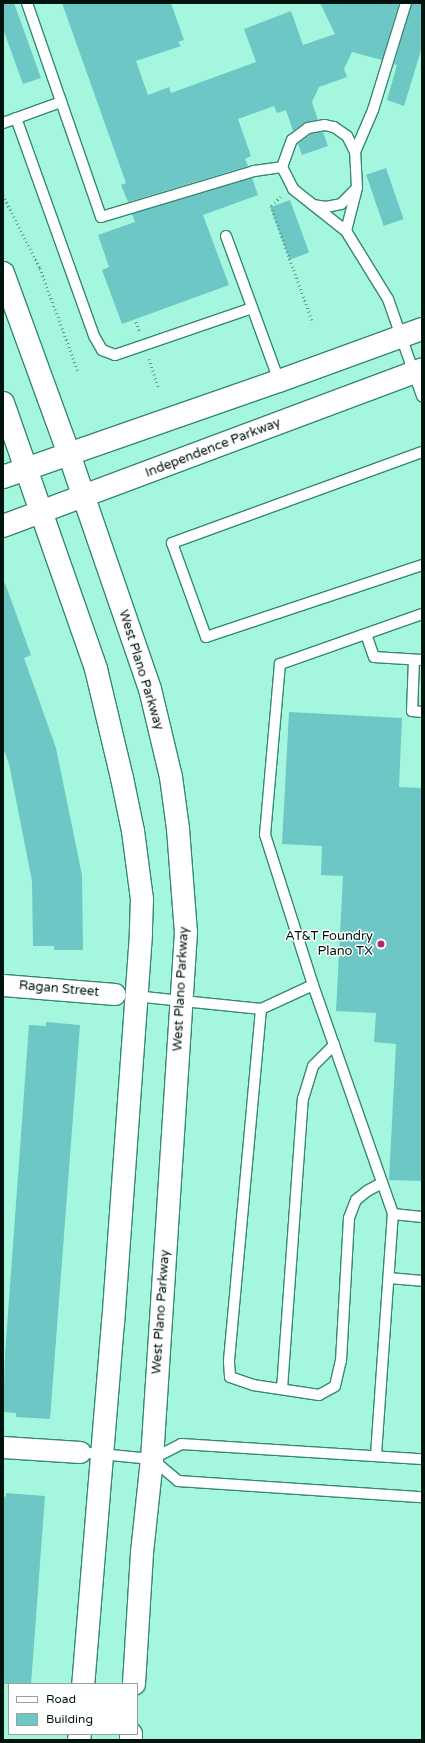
<!DOCTYPE html>
<style>
body{margin:0}
#map{position:relative;width:425px;height:1743px;overflow:hidden;background:#a4f7de;font-family:"Varela Round",sans-serif}
div>[style]{position:absolute}
.building>*{inset:0;background:#6cc7c5;transform-origin:0 0}
.path>*{height:2.5px;margin-top:-1.25px;transform-origin:0;background:repeating-linear-gradient(90deg,#619a89 0 1px,transparent 0 4px)}
.roads{filter:drop-shadow(1px 0 #358873) drop-shadow(-1px 0 #358873) drop-shadow(0 1px #358873) drop-shadow(0 -1px #358873)}
.lane>*{height:10px;margin:-5px;padding:0 5px;transform-origin:5px;border-radius:5px;background:#fff}
.street>*{height:21px;margin:-10.5px;padding:0 10.5px;transform-origin:10.5px;border-radius:10.5px;background:#fff}
.secondary>*{height:22px;margin:-11px;padding:0 11px;transform-origin:11px;border-radius:11px;background:#fff}
.dots>*{width:11px;height:11px;translate:-50% -50%;box-sizing:border-box;border:2px solid #fff;border-radius:50%}
span{translate:-50% -50%;white-space:nowrap;text-align:center;line-height:1.15;-webkit-text-stroke:3px #fff;paint-order:stroke}
.street-label{font-size:13px;color:#00140e}
.poi-label{font-size:13px;color:#00140e}
.right{translate:-100% -50%;text-align:right}
.frame{position:absolute;inset:0;border:4px solid #00140e;pointer-events:none}
.legend{position:absolute;left:8px;top:1683px;width:130px;height:52px;box-sizing:border-box;background:#fff;border:1px solid #99a19f;margin:0;padding:5px 7px;list-style:none;font-size:12px;color:#00140e}
.legend li{display:flex;align-items:center;gap:8px;height:20px}
.legend b{width:20px;border:1px solid #99a19f}
</style>
<div id="map">
<div class="building">
<div style="clip-path:polygon(3px 3px,14px 3px,41px 78px,23px 84px,3px 29px)"></div>
<div style="clip-path:polygon(62px 3px,171px 3px,184px 40px,178px 42px,181px 46px,136px 61px,148px 95px,169px 87px,171px 93px,256px 62px,244px 29px,291px 11px,303px 45px,335px 34px,320px 3px,399px 3px,382px 60px,352px 52px,344px 69px,347px 77px,319px 87px,312px 102px,318px 120px,304px 123px,293px 131px,286px 110px,277px 113px,274px 106px,238px 119px,251px 156px,245px 159px,248px 166px,128px 202px,121px 185px,126px 183px)"></div>
<div style="clip-path:polygon(412px 3px,422px 3px,422px 47px,404px 106px,387px 100px,397px 65px,394px 64px)"></div>
<div style="clip-path:polygon(323px 132px,328px 146px,302px 155px,298px 144px,311px 134px)"></div>
<div style="left:386px;top:168px;width:54px;height:21px;rotate:71deg"></div>
<div style="clip-path:polygon(252px 178px,258px 195px,203px 215px,229px 285px,122px 324px,102px 270px,109px 267px,98px 235px,135px 222px,132px 214px)"></div>
<div style="left:290px;top:200px;width:56px;height:21px;rotate:70deg"></div>
<div style="clip-path:polygon(5px 583px,31px 655px,24px 658px,56px 748px,82px 875px,83px 950px,54px 950px,54px 946px,33px 946px,32px 881px,9px 764px,3px 748px,3px 584px)"></div>
<div style="clip-path:polygon(289px 712px,402px 718px,399px 787px,422px 788px,422px 1181px,389px 1180px,396px 1044px,374px 1042px,376px 1013px,336px 1011px,343px 876px,321px 875px,322px 846px,282px 844px)"></div>
<div style="clip-path:polygon(46px 1022px,80px 1025px,50px 1419px,16px 1417px,16px 1413px,3px 1412px,5px 1355px,29px 1025px,46px 1026px)"></div>
<div style="clip-path:polygon(6px 1493px,45px 1496px,31px 1684px,3px 1684px,3px 1496px,6px 1497px)"></div>
</div>
<div class="path">
<div style="left:3px;top:195px;width:82px;rotate:63.1deg"></div>
<div style="left:40px;top:268px;width:110px;rotate:69.7deg"></div>
<div style="left:281px;top:197px;width:13px;rotate:138deg"></div>
<div style="left:271px;top:206px;width:124px;rotate:70.3deg"></div>
<div style="left:136px;top:322px;width:11px;rotate:68deg"></div>
<div style="left:149px;top:359px;width:31px;rotate:71deg"></div>
</div>
<div class="roads">
<div class="lane">
<div style="left:27px;top:3px;width:226px;rotate:70.9deg"></div>
<div style="left:101px;top:217px;width:160px;rotate:-16.7deg"></div>
<div style="left:254px;top:171px;width:28px;rotate:-8deg"></div>
<div style="left:282px;top:167px;width:25px;rotate:63deg"></div>
<div style="left:293px;top:189px;width:68px;rotate:38.4deg"></div>
<div style="left:346px;top:231px;width:80px;rotate:58.3deg"></div>
<div style="left:388px;top:299px;width:103px;rotate:70.7deg"></div>
<div style="left:16px;top:118px;width:232px;rotate:70.3deg"></div>
<div style="left:94px;top:336px;width:16px;rotate:60deg"></div>
<div style="left:102px;top:350px;width:14px;rotate:21deg"></div>
<div style="left:115px;top:355px;width:145px;rotate:-18.9deg"></div>
<div style="left:3px;top:123px;width:62px;rotate:-19.9deg"></div>
<div style="left:282px;top:167px;width:29px;rotate:-70deg"></div>
<div style="left:292px;top:140px;width:20px;rotate:-37deg"></div>
<div style="left:308px;top:128px;width:17px;rotate:-10deg"></div>
<div style="left:325px;top:125px;width:9px;rotate:13deg"></div>
<div style="left:334px;top:127px;width:16px;rotate:35deg"></div>
<div style="left:347px;top:136px;width:18px;rotate:63deg"></div>
<div style="left:313px;top:205px;width:13px;rotate:9deg"></div>
<div style="left:326px;top:207px;width:15px;rotate:-11deg"></div>
<div style="left:341px;top:204px;width:21px;rotate:-45deg"></div>
<div style="left:346px;top:231px;width:44px;rotate:-75.7deg"></div>
<div style="left:357px;top:188px;width:36px;rotate:-93deg"></div>
<div style="left:355px;top:152px;width:46px;rotate:-66.8deg"></div>
<div style="left:373px;top:110px;width:112px;rotate:-72.9deg"></div>
<div style="left:226px;top:236px;width:154px;rotate:69.9deg"></div>
<div style="left:422px;top:452px;width:266px;rotate:160deg"></div>
<div style="left:172px;top:543px;width:100px;rotate:70.1deg"></div>
<div style="left:206px;top:637px;width:228px;rotate:-18.4deg"></div>
<div style="left:366px;top:634px;width:24px;rotate:71deg"></div>
<div style="left:374px;top:657px;width:48px;rotate:3.6deg"></div>
<div style="left:414px;top:660px;width:51px;rotate:92.2deg"></div>
<div style="left:412px;top:711px;width:10px;rotate:6deg"></div>
<div style="left:313px;top:985px;width:243px;rotate:70.7deg"></div>
<div style="left:134px;top:996px;width:128px;rotate:5.8deg"></div>
<div style="left:261px;top:1009px;width:57px;rotate:-24.8deg"></div>
<div style="left:313px;top:985px;width:157px;rotate:-107.7deg"></div>
<div style="left:265px;top:835px;width:172px;rotate:-85deg"></div>
<div style="left:280px;top:664px;width:151px;rotate:-19.4deg"></div>
<div style="left:261px;top:1009px;width:354px;rotate:95.2deg"></div>
<div style="left:229px;top:1362px;width:15px;rotate:86deg"></div>
<div style="left:230px;top:1377px;width:24px;rotate:19deg"></div>
<div style="left:253px;top:1385px;width:67px;rotate:8.6deg"></div>
<div style="left:319px;top:1395px;width:18px;rotate:-29deg"></div>
<div style="left:335px;top:1386px;width:26px;rotate:-77deg"></div>
<div style="left:341px;top:1361px;width:143px;rotate:-86.8deg"></div>
<div style="left:349px;top:1218px;width:19px;rotate:-69deg"></div>
<div style="left:356px;top:1200px;width:14px;rotate:-39deg"></div>
<div style="left:367px;top:1191px;width:17px;rotate:-28deg"></div>
<div style="left:389px;top:1278px;width:33px;rotate:5deg"></div>
<div style="left:282px;top:1389px;width:291px;rotate:-85.9deg"></div>
<div style="left:303px;top:1099px;width:34px;rotate:-73deg"></div>
<div style="left:313px;top:1066px;width:30px;rotate:-45deg"></div>
<div style="left:80px;top:1452px;width:72px;rotate:5.6deg"></div>
<div style="left:152px;top:1459px;width:34px;rotate:40deg"></div>
<div style="left:178px;top:1481px;width:245px;rotate:3.8deg"></div>
<div style="left:376px;top:1455px;width:242px;rotate:-86deg"></div>
<div style="left:393px;top:1214px;width:29px;rotate:6deg"></div>
<div style="left:152px;top:1459px;width:33px;rotate:-27deg"></div>
<div style="left:181px;top:1444px;width:241px;rotate:3.6deg"></div>
</div>
<div class="street">
<div style="left:3px;top:985px;width:112px;rotate:4.6deg"></div>
<div style="left:3px;top:1447px;width:77px;rotate:3.7deg"></div>
</div>
<div class="secondary">
<div style="left:3px;top:273px;width:193px;rotate:70deg"></div>
<div style="left:69px;top:454px;width:249px;rotate:71deg"></div>
<div style="left:150px;top:689px;width:90px;rotate:76.6deg"></div>
<div style="left:171px;top:777px;width:52px;rotate:82.3deg"></div>
<div style="left:178px;top:829px;width:103px;rotate:85.6deg"></div>
<div style="left:186px;top:932px;width:528px;rotate:93.69deg"></div>
<div style="left:152px;top:1459px;width:95px;rotate:96.1deg"></div>
<div style="left:142px;top:1553px;width:131px;rotate:93.5deg"></div>
<div style="left:3px;top:403px;width:282px;rotate:70.7deg"></div>
<div style="left:96px;top:669px;width:112px;rotate:76.6deg"></div>
<div style="left:122px;top:778px;width:54px;rotate:78.3deg"></div>
<div style="left:133px;top:831px;width:69px;rotate:82.5deg"></div>
<div style="left:142px;top:899px;width:35px;rotate:92deg"></div>
<div style="left:141px;top:934px;width:389px;rotate:94.1deg"></div>
<div style="left:113px;top:1322px;width:363px;rotate:94.7deg"></div>
<div style="left:3px;top:477px;width:292px;rotate:-19.2deg"></div>
<div style="left:279px;top:381px;width:152px;rotate:-20deg"></div>
<div style="left:3px;top:526px;width:447px;rotate:-20.5deg"></div>
<div style="left:79px;top:1740px;width:6px;rotate:-81deg"></div>
<div style="left:131px;top:1740px;width:6px;rotate:-90deg"></div>
</div>
</div>
<div class="dots">
<div style="left:381px;top:944px;background:#af2a70"></div>
</div>
<div class="street-label">
<span style="left:213px;top:448px;rotate:-21deg">Independence Parkway</span>
<span style="left:141px;top:670px;rotate:73deg">West Plano Parkway</span>
<span style="left:59px;top:989px;rotate:5deg">Ragan Street</span>
<span style="left:181px;top:989px;rotate:-87deg">West Plano Parkway</span>
<span style="left:161px;top:1312px;rotate:-86deg">West Plano Parkway</span>
</div>
<div class="poi-label">
<span class="right" style="left:373px;top:944px">AT&amp;T Foundry<br>Plano TX</span>
</div>
<div class="frame"></div>
<ul class="legend">
<li><b style="height:5px;background:#fff"></b>Road</li>
<li><b style="height:11px;background:#6cc7c5"></b>Building</li>
</ul>
</div>
